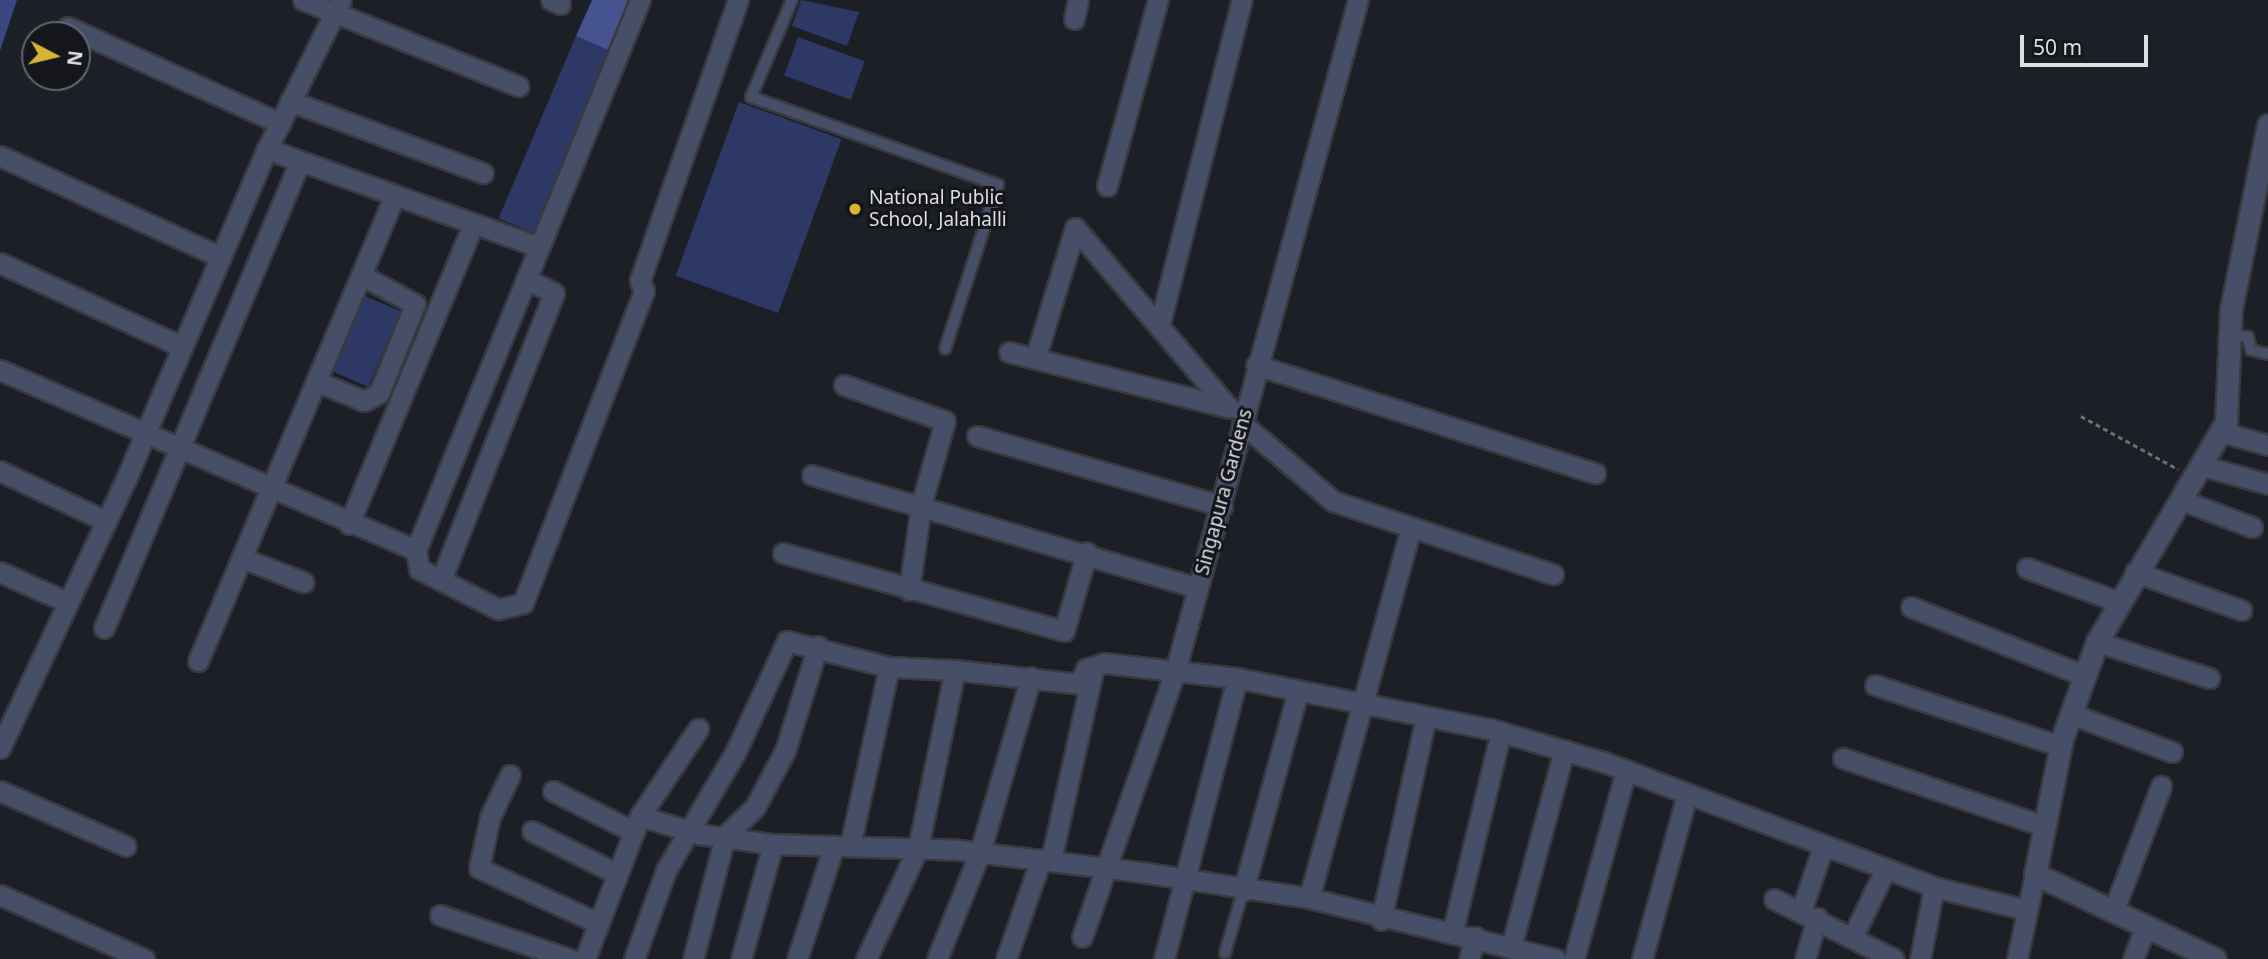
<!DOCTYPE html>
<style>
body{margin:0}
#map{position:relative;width:2268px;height:959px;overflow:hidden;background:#1d1f26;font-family:"Noto Sans",sans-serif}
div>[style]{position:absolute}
.green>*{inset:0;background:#2e3865;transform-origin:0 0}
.forest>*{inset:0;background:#3b4781}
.water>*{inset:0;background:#45538e}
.path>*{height:2.5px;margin-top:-1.25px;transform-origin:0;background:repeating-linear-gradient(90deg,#6e7076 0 5px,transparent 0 8.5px)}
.roads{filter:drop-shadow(2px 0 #383a40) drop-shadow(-2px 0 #383a40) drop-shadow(0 2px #383a40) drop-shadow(0 -2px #383a40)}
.service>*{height:10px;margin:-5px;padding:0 5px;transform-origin:5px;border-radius:5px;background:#474e68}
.minor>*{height:19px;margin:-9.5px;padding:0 9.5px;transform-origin:9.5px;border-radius:9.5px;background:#474e68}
.tertiary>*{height:21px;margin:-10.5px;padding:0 10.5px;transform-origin:10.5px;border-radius:10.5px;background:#474e68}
.dots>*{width:19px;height:19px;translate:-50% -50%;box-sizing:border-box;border:4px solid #14161c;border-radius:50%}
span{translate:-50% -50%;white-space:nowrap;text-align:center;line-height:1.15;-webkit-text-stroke:6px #14161c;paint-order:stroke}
.poi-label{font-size:19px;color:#dddee3}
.left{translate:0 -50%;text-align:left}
.street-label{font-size:19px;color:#dddee3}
.north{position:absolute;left:21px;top:21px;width:70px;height:70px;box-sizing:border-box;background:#14161c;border:2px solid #64666c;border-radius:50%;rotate:97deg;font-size:19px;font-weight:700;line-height:28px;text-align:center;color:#dddee3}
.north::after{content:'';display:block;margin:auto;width:24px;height:32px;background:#d8b434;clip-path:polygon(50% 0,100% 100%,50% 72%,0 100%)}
.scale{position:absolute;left:2020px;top:35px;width:128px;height:32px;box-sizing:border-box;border:4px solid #dddee3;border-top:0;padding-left:9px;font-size:21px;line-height:24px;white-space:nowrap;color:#dddee3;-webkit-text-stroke:5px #14161c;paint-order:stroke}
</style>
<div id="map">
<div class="green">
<div style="clip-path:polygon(801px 0,859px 12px,847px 46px,792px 26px)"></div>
<div style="left:576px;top:36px;width:40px;height:198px;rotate:23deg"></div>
<div style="left:798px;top:37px;width:71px;height:41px;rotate:20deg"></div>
<div style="left:739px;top:102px;width:109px;height:185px;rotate:20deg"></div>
<div style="left:360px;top:294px;width:44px;height:82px;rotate:23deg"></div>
</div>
<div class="forest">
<div style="clip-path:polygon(0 0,17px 0,0 51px)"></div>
</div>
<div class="water">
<div style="clip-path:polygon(592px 0,635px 0,613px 52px,576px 36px)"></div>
</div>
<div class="path">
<div style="left:2081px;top:416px;width:111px;rotate:28.7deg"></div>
</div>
<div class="roads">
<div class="service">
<div style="left:792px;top:0;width:105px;rotate:112.9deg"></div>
<div style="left:751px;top:97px;width:262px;rotate:19.6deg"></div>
<div style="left:998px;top:185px;width:172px;rotate:107.9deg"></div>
<div style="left:2232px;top:335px;width:16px;rotate:7deg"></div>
<div style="left:2248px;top:337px;width:13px;rotate:77deg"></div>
<div style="left:2251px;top:350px;width:17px;rotate:13deg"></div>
<div style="left:1225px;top:953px;width:65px;rotate:-73.8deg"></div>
</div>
<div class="minor">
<div style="left:303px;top:0;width:232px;rotate:21.8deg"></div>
<div style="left:551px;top:0;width:10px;rotate:24deg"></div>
<div style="left:640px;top:0;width:594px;rotate:112.16deg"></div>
<div style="left:416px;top:550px;width:19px;rotate:81deg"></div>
<div style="left:419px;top:569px;width:89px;rotate:26.9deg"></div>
<div style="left:498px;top:609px;width:26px;rotate:-13deg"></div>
<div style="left:523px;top:603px;width:335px;rotate:-68.8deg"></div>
<div style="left:644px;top:291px;width:12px;rotate:-110deg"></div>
<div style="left:640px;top:280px;width:297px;rotate:-70.7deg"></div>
<div style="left:1074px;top:19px;width:19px;rotate:-78deg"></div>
<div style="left:68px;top:27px;width:233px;rotate:24.4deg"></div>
<div style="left:290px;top:101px;width:206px;rotate:20.5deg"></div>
<div style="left:267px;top:149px;width:289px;rotate:19.8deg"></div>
<div style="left:0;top:156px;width:243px;rotate:24.6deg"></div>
<div style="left:1107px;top:186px;width:193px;rotate:-74.7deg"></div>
<div style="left:0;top:263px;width:201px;rotate:24.7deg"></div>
<div style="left:1159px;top:327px;width:337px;rotate:-75.8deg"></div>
<div style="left:1009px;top:352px;width:228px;rotate:14.2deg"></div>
<div style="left:1035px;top:359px;width:137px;rotate:-73deg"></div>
<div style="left:1075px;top:228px;width:235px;rotate:49.5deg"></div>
<div style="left:1256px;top:365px;width:356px;rotate:17.7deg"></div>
<div style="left:0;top:370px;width:453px;rotate:23.4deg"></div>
<div style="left:316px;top:381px;width:52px;rotate:22.6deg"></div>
<div style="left:364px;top:401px;width:17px;rotate:-28deg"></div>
<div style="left:379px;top:393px;width:96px;rotate:-68deg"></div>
<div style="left:415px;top:304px;width:61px;rotate:-151.8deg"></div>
<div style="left:844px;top:385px;width:107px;rotate:19.6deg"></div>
<div style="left:945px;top:421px;width:87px;rotate:105.9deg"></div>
<div style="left:921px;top:505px;width:86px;rotate:98deg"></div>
<div style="left:1245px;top:426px;width:116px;rotate:40.4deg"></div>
<div style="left:1333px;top:501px;width:232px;rotate:18.4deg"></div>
<div style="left:2221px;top:432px;width:49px;rotate:15.5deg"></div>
<div style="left:977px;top:436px;width:255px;rotate:15.9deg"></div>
<div style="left:2203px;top:466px;width:67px;rotate:15.5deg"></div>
<div style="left:0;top:471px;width:117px;rotate:25.3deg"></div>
<div style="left:812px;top:475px;width:402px;rotate:16.3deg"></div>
<div style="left:2184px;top:501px;width:73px;rotate:20.9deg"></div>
<div style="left:349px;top:524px;width:321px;rotate:-67.5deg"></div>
<div style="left:783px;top:553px;width:292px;rotate:15.5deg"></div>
<div style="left:1064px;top:631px;width:82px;rotate:-73.8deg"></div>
<div style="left:242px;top:558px;width:66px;rotate:21.5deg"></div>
<div style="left:2027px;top:568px;width:98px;rotate:20.3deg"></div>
<div style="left:0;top:572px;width:73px;rotate:24.1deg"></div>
<div style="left:2135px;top:572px;width:113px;rotate:19.7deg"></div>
<div style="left:441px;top:580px;width:308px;rotate:-68.5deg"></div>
<div style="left:554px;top:293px;width:31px;rotate:-153deg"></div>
<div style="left:1911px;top:607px;width:187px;rotate:21.6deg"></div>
<div style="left:104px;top:628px;width:506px;rotate:-67.23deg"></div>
<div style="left:2097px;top:642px;width:118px;rotate:17.8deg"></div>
<div style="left:198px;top:661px;width:504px;rotate:-67.1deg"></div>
<div style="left:1875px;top:685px;width:195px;rotate:18.2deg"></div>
<div style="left:2071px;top:714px;width:108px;rotate:20.6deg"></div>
<div style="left:0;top:748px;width:305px;rotate:-64.9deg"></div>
<div style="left:129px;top:472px;width:351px;rotate:-66.9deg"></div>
<div style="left:267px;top:149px;width:166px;rotate:-63.6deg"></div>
<div style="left:1843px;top:758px;width:212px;rotate:18.7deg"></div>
<div style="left:510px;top:775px;width:47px;rotate:115.5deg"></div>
<div style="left:490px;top:817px;width:52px;rotate:102.2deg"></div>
<div style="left:479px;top:868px;width:129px;rotate:24.8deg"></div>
<div style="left:0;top:791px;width:137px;rotate:23.6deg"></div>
<div style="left:553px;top:791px;width:91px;rotate:26.8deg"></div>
<div style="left:640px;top:816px;width:105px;rotate:-56.3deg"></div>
<div style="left:532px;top:831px;width:95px;rotate:26.8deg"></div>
<div style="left:850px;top:846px;width:183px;rotate:-77.7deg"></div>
<div style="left:1051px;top:860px;width:194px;rotate:-77.5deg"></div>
<div style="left:1243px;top:891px;width:206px;rotate:-74.6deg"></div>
<div style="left:0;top:895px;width:158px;rotate:24deg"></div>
<div style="left:1309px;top:898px;width:384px;rotate:-74.6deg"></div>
<div style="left:1774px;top:899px;width:134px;rotate:26.6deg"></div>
<div style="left:1801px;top:911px;width:68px;rotate:-71deg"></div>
<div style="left:2113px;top:912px;width:135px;rotate:-69.1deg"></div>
<div style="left:440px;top:915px;width:137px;rotate:18.7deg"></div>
<div style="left:1381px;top:920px;width:208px;rotate:-77.5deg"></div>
<div style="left:1452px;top:934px;width:208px;rotate:-76.4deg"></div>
<div style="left:1082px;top:937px;width:281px;rotate:-70.7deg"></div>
<div style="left:1175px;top:672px;width:696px;rotate:-74.77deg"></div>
<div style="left:1852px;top:938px;width:76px;rotate:-64.1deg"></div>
<div style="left:1511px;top:947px;width:204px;rotate:-74.9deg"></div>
<div style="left:585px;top:959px;width:153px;rotate:-69deg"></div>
<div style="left:640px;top:816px;width:62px;rotate:17deg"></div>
<div style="left:699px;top:834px;width:75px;rotate:7.7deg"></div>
<div style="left:773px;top:844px;width:186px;rotate:1.8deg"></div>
<div style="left:959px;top:850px;width:190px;rotate:6.9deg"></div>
<div style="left:1148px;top:873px;width:163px;rotate:8.8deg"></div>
<div style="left:1309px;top:898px;width:254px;rotate:13.9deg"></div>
<div style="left:634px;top:959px;width:95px;rotate:-70.2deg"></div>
<div style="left:666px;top:870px;width:136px;rotate:-59.5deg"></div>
<div style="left:735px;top:753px;width:123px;rotate:-65.1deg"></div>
<div style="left:787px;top:641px;width:105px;rotate:14.3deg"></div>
<div style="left:889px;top:667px;width:66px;rotate:2.6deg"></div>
<div style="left:693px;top:959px;width:127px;rotate:-75.4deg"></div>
<div style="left:725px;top:836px;width:42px;rotate:-44deg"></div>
<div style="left:755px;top:807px;width:64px;rotate:-61.8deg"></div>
<div style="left:785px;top:751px;width:110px;rotate:-72.6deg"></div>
<div style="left:741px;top:959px;width:119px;rotate:-74.5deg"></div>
<div style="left:797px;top:959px;width:119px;rotate:-71.9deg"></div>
<div style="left:866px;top:959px;width:123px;rotate:-64.9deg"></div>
<div style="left:918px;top:848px;width:182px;rotate:-78.3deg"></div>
<div style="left:955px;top:670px;width:125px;rotate:6.4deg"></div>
<div style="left:1079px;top:684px;width:17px;rotate:-65deg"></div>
<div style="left:1086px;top:669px;width:19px;rotate:-18deg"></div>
<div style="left:1104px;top:663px;width:134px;rotate:6.4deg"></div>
<div style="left:1237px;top:678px;width:259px;rotate:11.4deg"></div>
<div style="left:1491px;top:729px;width:118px;rotate:16.3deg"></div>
<div style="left:1604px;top:762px;width:353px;rotate:20.7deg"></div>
<div style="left:1934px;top:887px;width:96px;rotate:13.9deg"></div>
<div style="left:937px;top:959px;width:115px;rotate:-68.1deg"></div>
<div style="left:980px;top:852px;width:182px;rotate:-73.8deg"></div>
<div style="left:1006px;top:959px;width:106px;rotate:-70.7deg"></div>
<div style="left:1164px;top:959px;width:290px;rotate:-75.4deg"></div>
<div style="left:1469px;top:959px;width:23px;rotate:-75deg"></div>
<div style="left:1574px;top:959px;width:196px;rotate:-74.6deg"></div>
<div style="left:1642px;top:959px;width:171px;rotate:-74.7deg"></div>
<div style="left:1805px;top:959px;width:43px;rotate:-73.7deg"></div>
<div style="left:1920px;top:959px;width:73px;rotate:-79deg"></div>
<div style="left:2017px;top:959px;width:87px;rotate:-78deg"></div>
<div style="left:2133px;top:959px;width:34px;rotate:-69deg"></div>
</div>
<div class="tertiary">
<div style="left:2215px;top:959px;width:199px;rotate:-154.7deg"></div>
<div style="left:2035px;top:874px;width:138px;rotate:-78.7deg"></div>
<div style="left:2062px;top:739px;width:103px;rotate:-70.2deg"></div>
<div style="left:2097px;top:642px;width:255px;rotate:-59.6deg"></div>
<div style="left:2226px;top:422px;width:113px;rotate:-87.5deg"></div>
<div style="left:2231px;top:309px;width:188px;rotate:-78.6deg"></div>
</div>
</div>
<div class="dots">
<div style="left:855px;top:209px;background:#d8b434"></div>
</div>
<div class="poi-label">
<span class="left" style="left:869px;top:209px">National Public<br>School, Jalahalli</span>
</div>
<div class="street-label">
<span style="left:1224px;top:492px;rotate:-75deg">Singapura Gardens</span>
</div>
<div class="north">N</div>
<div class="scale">50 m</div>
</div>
